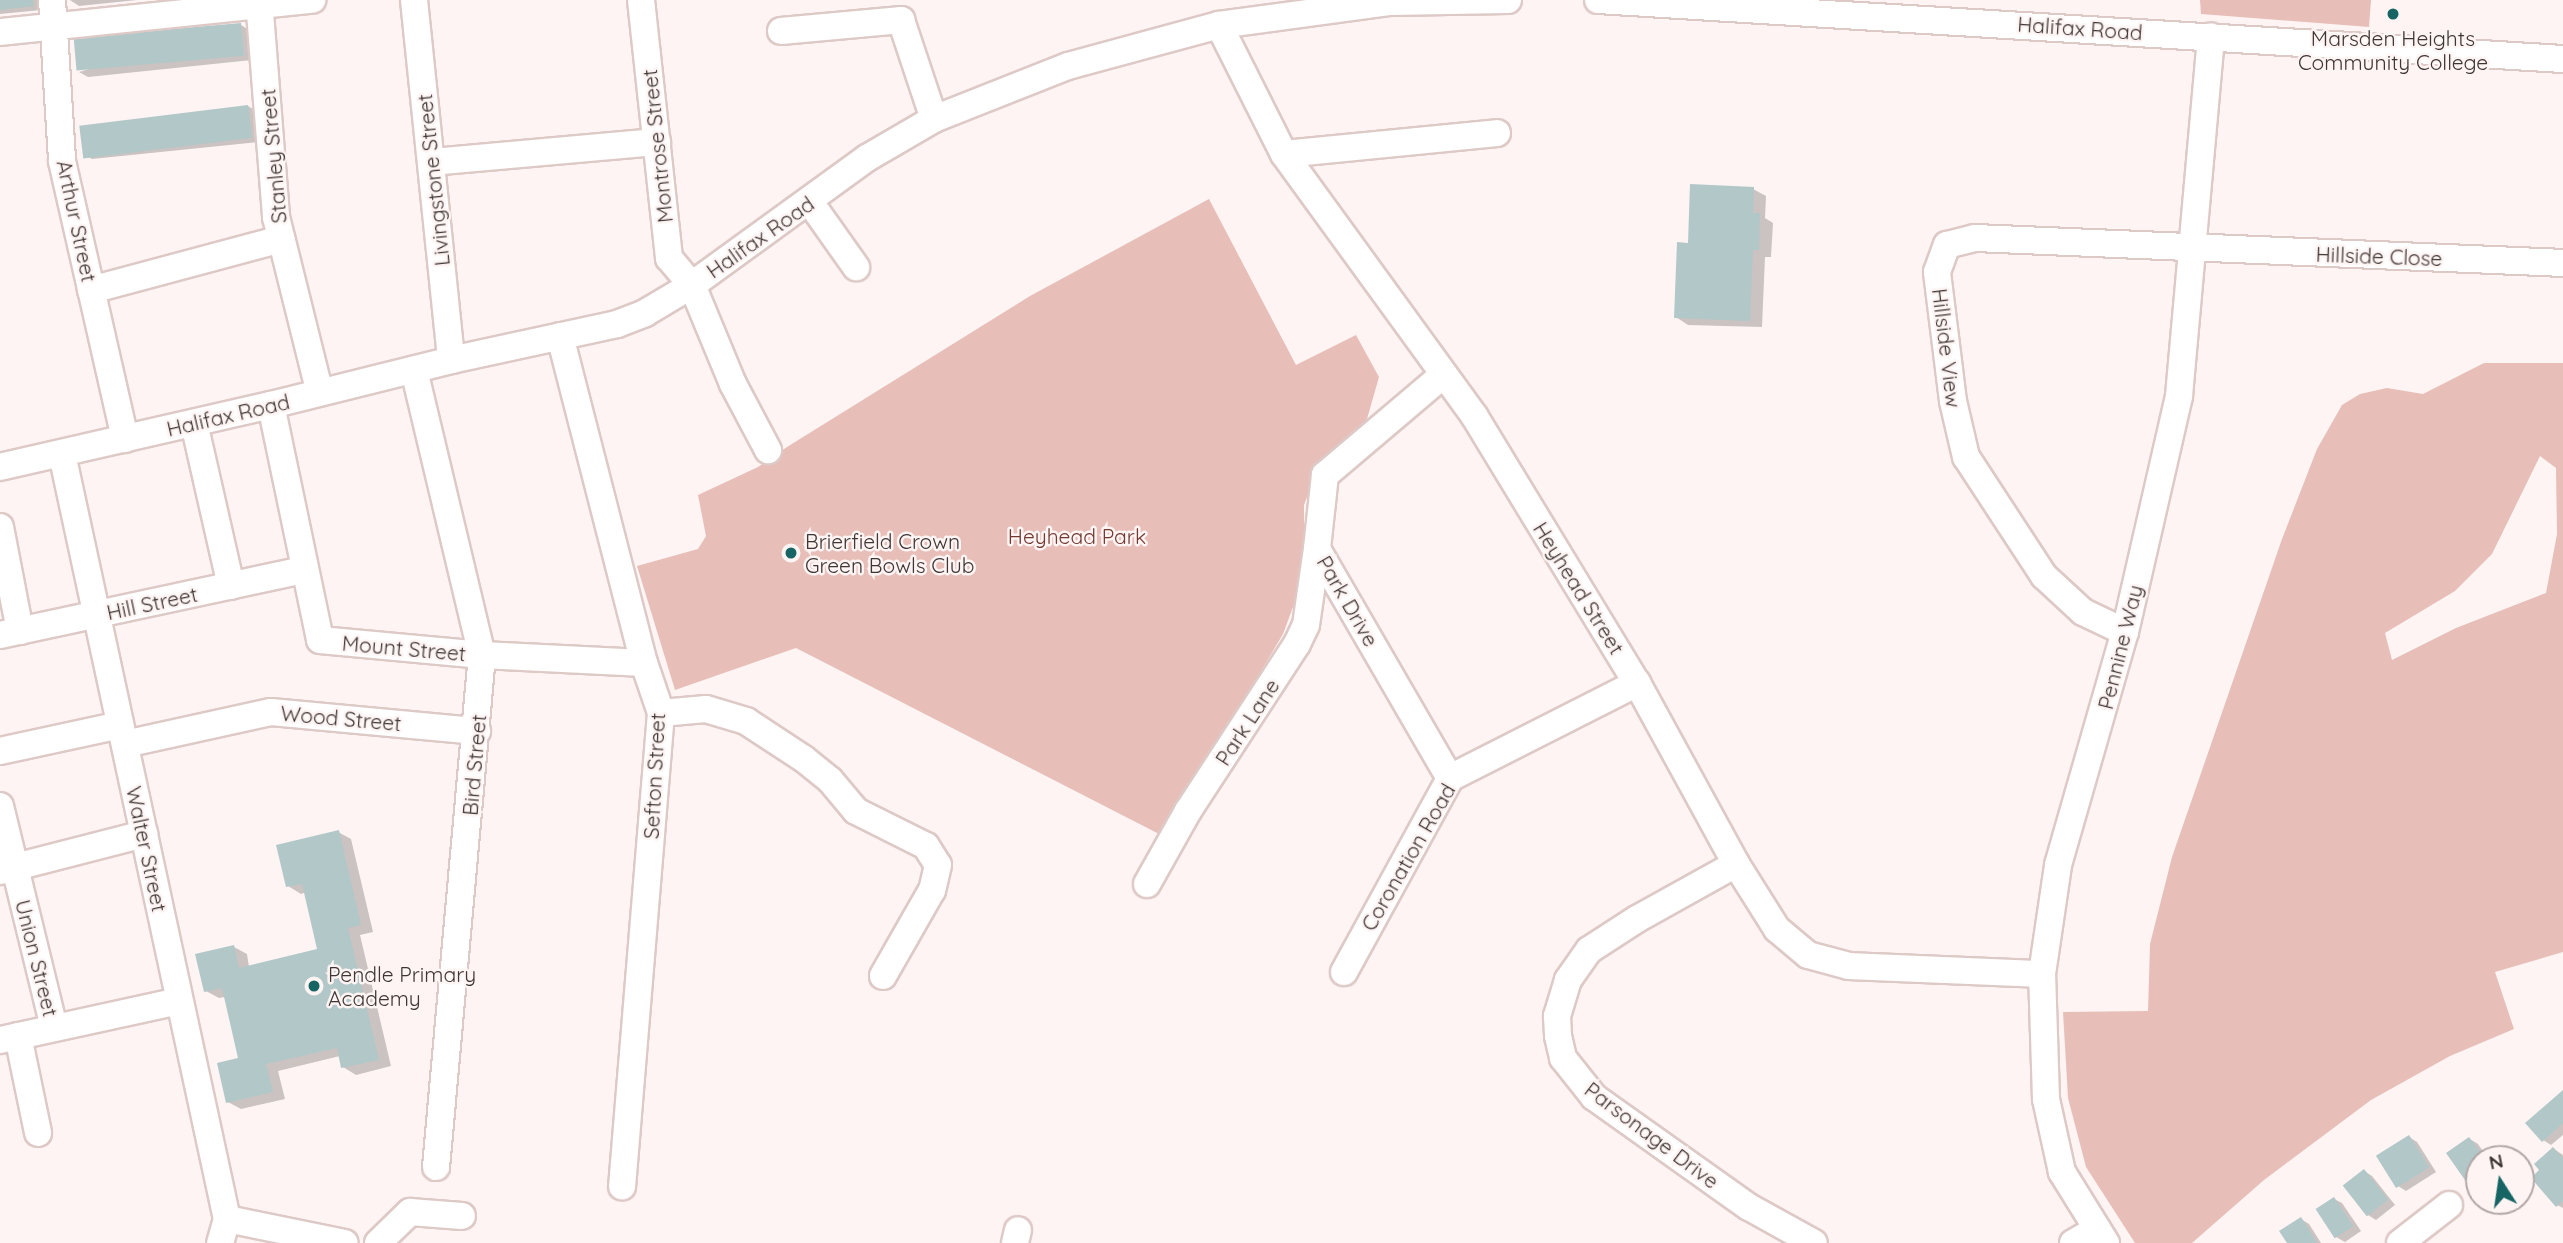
<!DOCTYPE html>
<style>
body{margin:0}
#map{position:relative;width:2563px;height:1243px;overflow:hidden;background:#fdf4f3;font-family:Quicksand,sans-serif}
div>[style]{position:absolute}
.green>*{inset:0;background:#e7bfb8}
.shadow>*{inset:0;background:#0003}
.building>*{inset:0;background:#b2c7c7;transform-origin:0 0}
.roads{filter:drop-shadow(2px 0 #ddc9c6) drop-shadow(-2px 0 #ddc9c6) drop-shadow(0 2px #ddc9c6) drop-shadow(0 -2px #ddc9c6)}
.minor>*{height:26px;margin:-13px;padding:0 13px;transform-origin:13px;border-radius:13px;background:#fff}
.dots>*{width:19px;height:19px;translate:-50% -50%;box-sizing:border-box;border:4px solid #fdf4f3;border-radius:50%}
span{translate:-50% -50%;white-space:nowrap;text-align:center;line-height:1.15;-webkit-text-stroke:5px #fdf4f3;paint-order:stroke}
.street-label{font-size:21px;color:#3e3635}
.poi-label{font-size:21px;color:#3e3635}
.left{translate:0 -50%;text-align:left}
.park-label{font-size:21px;color:#723931}
.north{position:absolute;left:2465px;top:1145px;width:70px;height:70px;box-sizing:border-box;background:#fdf4f3;border:2px solid #b1a8a7;border-radius:50%;rotate:348deg;font-size:19px;font-weight:700;line-height:28px;text-align:center;color:#3e3635}
.north::after{content:'';display:block;margin:auto;width:24px;height:32px;background:#166564;clip-path:polygon(50% 0,100% 100%,50% 72%,0 100%)}
</style>
<div id="map">
<div class="green">
<div style="clip-path:polygon(2200px 0,2371px 0,2369px 27px,2201px 14px)"></div>
<div style="clip-path:polygon(1209px 199px,1296px 365px,1356px 335px,1379px 377px,1367px 419px,1313px 482px,1304px 505px,1304px 558px,1296px 599px,1283px 634px,1163px 836px,796px 648px,675px 690px,637px 566px,698px 549px,706px 536px,698px 495px,758px 467px,787px 447px,1030px 296px)"></div>
<div style="clip-path:polygon(evenodd,2484px 363px,2563px 363px,2563px 952px,2495px 972px,2514px 1029px,2450px 1056px,2371px 1100px,2264px 1180px,2192px 1243px,2135px 1243px,2086px 1167px,2068px 1098px,2063px 1012px,2148px 1011px,2150px 944px,2172px 857px,2282px 539px,2317px 449px,2342px 405px,2360px 394px,2387px 388px,2423px 394px,2484px 363px,2540px 456px,2556px 468px,2557px 534px,2546px 593px,2456px 628px,2392px 660px,2385px 633px,2455px 591px,2492px 554px,2540px 456px)"></div>
</div>
<div class="shadow">
<div style="clip-path:polygon(0 0,40px 0,41px 10px,0 14px)"></div>
<div style="clip-path:polygon(70px 0,137px 0,79px 6px)"></div>
<div style="clip-path:polygon(241px 25px,249px 30px,252px 60px,88px 77px,79px 72px)"></div>
<div style="clip-path:polygon(248px 106px,256px 111px,259px 142px,92px 159px,84px 154px)"></div>
<div style="clip-path:polygon(1753px 189px,1766px 196px,1765px 218px,1773px 223px,1771px 257px,1765px 257px,1762px 327px,1688px 325px,1676px 317px,1690px 245px)"></div>
<div style="clip-path:polygon(338px 832px,351px 839px,373px 932px,360px 935px,391px 1066px,356px 1075px,343px 1067px,340px 1056px,278px 1071px,285px 1099px,241px 1109px,228px 1102px,240px 1060px,225px 997px,219px 998px,206px 991px,234px 947px,247px 954px,249px 967px,320px 951px,306px 892px,301px 894px,288px 886px)"></div>
<div style="clip-path:polygon(2563px 1092px,2563px 1135px,2551px 1145px,2543px 1140px)"></div>
<div style="clip-path:polygon(2409px 1137px,2417px 1142px,2436px 1172px,2406px 1191px,2398px 1186px)"></div>
<div style="clip-path:polygon(2470px 1139px,2478px 1144px,2488px 1159px,2479px 1159px,2479px 1197px)"></div>
<div style="clip-path:polygon(2554px 1149px,2563px 1155px,2563px 1208px,2557px 1205px,2542px 1170px)"></div>
<div style="clip-path:polygon(2364px 1171px,2372px 1176px,2395px 1205px,2376px 1220px,2368px 1215px,2345px 1186px)"></div>
<div style="clip-path:polygon(2334px 1199px,2342px 1203px,2361px 1231px,2345px 1242px,2336px 1237px,2318px 1209px)"></div>
<div style="clip-path:polygon(2482px 1201px,2499px 1201px,2490px 1207px)"></div>
<div style="clip-path:polygon(2301px 1219px,2309px 1224px,2321px 1243px,2289px 1243px)"></div>
</div>
<div class="building">
<div style="clip-path:polygon(0 0,33px 0,34px 6px,0 10px)"></div>
<div style="left:241px;top:23px;width:33px;height:168px;rotate:85deg"></div>
<div style="left:248px;top:105px;width:33px;height:170px;rotate:83deg"></div>
<div style="clip-path:polygon(1690px 184px,1754px 187px,1753px 213px,1760px 213px,1759px 250px,1753px 250px,1750px 321px,1674px 318px,1677px 242px,1688px 243px)"></div>
<div style="clip-path:polygon(339px 830px,361px 925px,348px 928px,379px 1060px,341px 1068px,337px 1048px,266px 1064px,273px 1092px,226px 1103px,217px 1063px,238px 1058px,222px 988px,204px 992px,195px 954px,234px 945px,239px 968px,317px 949px,302px 884px,286px 887px,276px 845px)"></div>
<div style="clip-path:polygon(2563px 1090px,2563px 1123px,2542px 1142px,2525px 1123px)"></div>
<div style="left:2409px;top:1135px;width:38px;height:39px;rotate:58deg"></div>
<div style="clip-path:polygon(2469px 1137px,2485px 1159px,2479px 1159px,2479px 1200px,2446px 1153px)"></div>
<div style="clip-path:polygon(2553px 1147px,2563px 1158px,2563px 1201px,2556px 1207px,2531px 1178px,2539px 1170px,2534px 1164px)"></div>
<div style="left:2364px;top:1169px;width:39px;height:27px;rotate:52deg"></div>
<div style="left:2334px;top:1197px;width:35px;height:22px;rotate:57deg"></div>
<div style="clip-path:polygon(2301px 1217px,2317px 1243px,2287px 1243px,2279px 1231px)"></div>
</div>
<div class="roads">
<div class="minor">
<div style="left:52px;top:0;width:161px;rotate:86.4deg"></div>
<div style="left:62px;top:161px;width:285px;rotate:77.2deg"></div>
<div style="left:259px;top:0;width:218px;rotate:85.5deg"></div>
<div style="left:276px;top:217px;width:181px;rotate:76deg"></div>
<div style="left:414px;top:0;width:362px;rotate:84.1deg"></div>
<div style="left:641px;top:0;width:260px;rotate:83.8deg"></div>
<div style="left:669px;top:258px;width:35px;rotate:50deg"></div>
<div style="left:692px;top:285px;width:107px;rotate:67.5deg"></div>
<div style="left:733px;top:384px;width:75px;rotate:62.1deg"></div>
<div style="left:1598px;top:0;width:967px;rotate:3.5deg"></div>
<div style="left:1219px;top:25px;width:144px;rotate:63.3deg"></div>
<div style="left:1284px;top:154px;width:325px;rotate:54deg"></div>
<div style="left:1475px;top:417px;width:311px;rotate:58.7deg"></div>
<div style="left:1637px;top:683px;width:206px;rotate:61.3deg"></div>
<div style="left:1736px;top:864px;width:77px;rotate:57.8deg"></div>
<div style="left:1777px;top:929px;width:40px;rotate:40deg"></div>
<div style="left:1808px;top:955px;width:42px;rotate:15deg"></div>
<div style="left:1849px;top:966px;width:193px;rotate:2.4deg"></div>
<div style="left:781px;top:31px;width:121px;rotate:-5.2deg"></div>
<div style="left:901px;top:20px;width:104px;rotate:71.6deg"></div>
<div style="left:0;top:32px;width:314px;rotate:-5.9deg"></div>
<div style="left:1284px;top:154px;width:214px;rotate:-5.6deg"></div>
<div style="left:432px;top:162px;width:226px;rotate:-5.1deg"></div>
<div style="left:810px;top:202px;width:80px;rotate:54.7deg"></div>
<div style="left:91px;top:290px;width:197px;rotate:-15deg"></div>
<div style="left:560px;top:336px;width:338px;rotate:75.6deg"></div>
<div style="left:644px;top:663px;width:53px;rotate:71.2deg"></div>
<div style="left:661px;top:713px;width:475px;rotate:94.7deg"></div>
<div style="left:414px;top:370px;width:293px;rotate:76.6deg"></div>
<div style="left:482px;top:655px;width:514px;rotate:95.13deg"></div>
<div style="left:1443px;top:375px;width:155px;rotate:139.7deg"></div>
<div style="left:1325px;top:475px;width:74px;rotate:96.2deg"></div>
<div style="left:1317px;top:549px;width:265px;rotate:59.9deg"></div>
<div style="left:271px;top:405px;width:240px;rotate:78.2deg"></div>
<div style="left:320px;top:640px;width:163px;rotate:5.3deg"></div>
<div style="left:482px;top:655px;width:162px;rotate:2.8deg"></div>
<div style="left:194px;top:423px;width:167px;rotate:77.2deg"></div>
<div style="left:62px;top:454px;width:783px;rotate:77.83deg"></div>
<div style="left:227px;top:1219px;width:25px;rotate:106deg"></div>
<div style="left:0;top:467px;width:278px;rotate:-12.9deg"></div>
<div style="left:271px;top:405px;width:186px;rotate:-14deg"></div>
<div style="left:451px;top:360px;width:170px;rotate:-12.2deg"></div>
<div style="left:617px;top:324px;width:30px;rotate:-21deg"></div>
<div style="left:645px;top:313px;width:55px;rotate:-30.8deg"></div>
<div style="left:692px;top:285px;width:216px;rotate:-36deg"></div>
<div style="left:867px;top:158px;width:78px;rotate:-30.2deg"></div>
<div style="left:934px;top:119px;width:144px;rotate:-21.6deg"></div>
<div style="left:1068px;top:66px;width:156px;rotate:-15.2deg"></div>
<div style="left:1219px;top:25px;width:173px;rotate:-7.7deg"></div>
<div style="left:1390px;top:2px;width:118px;rotate:-1deg"></div>
<div style="left:0;top:527px;width:106px;rotate:79.1deg"></div>
<div style="left:2125px;top:632px;width:47px;rotate:-154.5deg"></div>
<div style="left:2083px;top:612px;width:53px;rotate:-137.3deg"></div>
<div style="left:2044px;top:576px;width:142px;rotate:-123.2deg"></div>
<div style="left:1966px;top:457px;width:57px;rotate:-103.1deg"></div>
<div style="left:1953px;top:401px;width:130px;rotate:-97.1deg"></div>
<div style="left:1937px;top:272px;width:29px;rotate:-70deg"></div>
<div style="left:1947px;top:245px;width:29px;rotate:-14deg"></div>
<div style="left:1975px;top:238px;width:589px;rotate:2.43deg"></div>
<div style="left:0;top:635px;width:310px;rotate:-12.1deg"></div>
<div style="left:661px;top:713px;width:45px;rotate:-5.1deg"></div>
<div style="left:706px;top:709px;width:42px;rotate:16.7deg"></div>
<div style="left:746px;top:721px;width:69px;rotate:33.2deg"></div>
<div style="left:804px;top:759px;width:33px;rotate:39deg"></div>
<div style="left:830px;top:780px;width:40px;rotate:50deg"></div>
<div style="left:856px;top:811px;width:78px;rotate:26.6deg"></div>
<div style="left:926px;top:846px;width:22px;rotate:58deg"></div>
<div style="left:938px;top:865px;width:26px;rotate:103deg"></div>
<div style="left:932px;top:890px;width:99px;rotate:119.7deg"></div>
<div style="left:125px;top:744px;width:149px;rotate:-12.4deg"></div>
<div style="left:271px;top:712px;width:207px;rotate:5.3deg"></div>
<div style="left:0;top:751px;width:123px;rotate:-12.2deg"></div>
<div style="left:0;top:806px;width:228px;rotate:76.3deg"></div>
<div style="left:1736px;top:864px;width:113px;rotate:150.9deg"></div>
<div style="left:1637px;top:919px;width:57px;rotate:147.1deg"></div>
<div style="left:1589px;top:950px;width:37px;rotate:125deg"></div>
<div style="left:1568px;top:980px;width:38px;rotate:107deg"></div>
<div style="left:1557px;top:1016px;width:20px;rotate:87deg"></div>
<div style="left:1558px;top:1036px;width:23px;rotate:77deg"></div>
<div style="left:1563px;top:1058px;width:50px;rotate:51.5deg"></div>
<div style="left:1594px;top:1097px;width:190px;rotate:35.4deg"></div>
<div style="left:1749px;top:1207px;width:74px;rotate:29deg"></div>
<div style="left:0;top:871px;width:149px;rotate:-14.4deg"></div>
<div style="left:1147px;top:884px;width:84px;rotate:-60.7deg"></div>
<div style="left:1188px;top:811px;width:199px;rotate:-56.9deg"></div>
<div style="left:1297px;top:644px;width:21px;rotate:-65deg"></div>
<div style="left:1306px;top:625px;width:77px;rotate:-81.8deg"></div>
<div style="left:1344px;top:972px;width:221px;rotate:-61.3deg"></div>
<div style="left:1450px;top:778px;width:210px;rotate:-26.9deg"></div>
<div style="left:18px;top:1036px;width:99px;rotate:78.3deg"></div>
<div style="left:0;top:1040px;width:183px;rotate:-12.3deg"></div>
<div style="left:227px;top:1219px;width:120px;rotate:11.5deg"></div>
<div style="left:378px;top:1243px;width:45px;rotate:-44.1deg"></div>
<div style="left:410px;top:1212px;width:52px;rotate:4.4deg"></div>
<div style="left:1015px;top:1243px;width:13px;rotate:-77deg"></div>
<div style="left:2073px;top:1243px;width:28px;rotate:-30deg"></div>
<div style="left:2106px;top:1243px;width:84px;rotate:-121.8deg"></div>
<div style="left:2062px;top:1172px;width:75px;rotate:-102.4deg"></div>
<div style="left:2046px;top:1099px;width:125px;rotate:-91.8deg"></div>
<div style="left:2042px;top:974px;width:110px;rotate:-81.6deg"></div>
<div style="left:2058px;top:865px;width:242px;rotate:-74deg"></div>
<div style="left:2125px;top:632px;width:242px;rotate:-77.1deg"></div>
<div style="left:2179px;top:396px;width:361px;rotate:-84.9deg"></div>
<div style="left:2400px;top:1243px;width:62px;rotate:-37.8deg"></div>
</div>
</div>
<div class="dots">
<div style="left:2393px;top:14px;background:#166564"></div>
<div style="left:791px;top:553px;background:#166564"></div>
<div style="left:314px;top:986px;background:#166564"></div>
</div>
<div class="street-label">
<span style="left:2080px;top:28px;rotate:4deg">Halifax Road</span>
<span style="left:657px;top:146px;rotate:-96deg">Montrose Street</span>
<span style="left:273px;top:156px;rotate:-95deg">Stanley Street</span>
<span style="left:433px;top:180px;rotate:-96deg">Livingstone Street</span>
<span style="left:77px;top:221px;rotate:78deg">Arthur Street</span>
<span style="left:760px;top:237px;rotate:-35deg">Halifax Road</span>
<span style="left:2379px;top:256px;rotate:2deg">Hillside Close</span>
<span style="left:1947px;top:348px;rotate:83deg">Hillside View</span>
<span style="left:228px;top:415px;rotate:-13deg">Halifax Road</span>
<span style="left:1579px;top:588px;rotate:58deg">Heyhead Street</span>
<span style="left:1348px;top:601px;rotate:60deg">Park Drive</span>
<span style="left:152px;top:603px;rotate:-12deg">Hill Street</span>
<span style="left:2120px;top:647px;rotate:-76deg">Pennine Way</span>
<span style="left:404px;top:648px;rotate:5deg">Mount Street</span>
<span style="left:341px;top:718px;rotate:5deg">Wood Street</span>
<span style="left:1247px;top:722px;rotate:-57deg">Park Lane</span>
<span style="left:474px;top:765px;rotate:-85deg">Bird Street</span>
<span style="left:654px;top:776px;rotate:-87deg">Sefton Street</span>
<span style="left:147px;top:849px;rotate:78deg">Walter Street</span>
<span style="left:1408px;top:857px;rotate:-60deg">Coronation Road</span>
<span style="left:37px;top:958px;rotate:76deg">Union Street</span>
<span style="left:1652px;top:1135px;rotate:37deg">Parsonage Drive</span>
</div>
<div class="poi-label">
<span style="left:2393px;top:50px">Marsden Heights<br>Community College</span>
<span class="left" style="left:805px;top:553px">Brierfield Crown<br>Green Bowls Club</span>
<span class="left" style="left:328px;top:986px">Pendle Primary<br>Academy</span>
</div>
<div class="park-label">
<span style="left:1077px;top:536px">Heyhead Park</span>
</div>
<div class="north">N</div>
</div>
